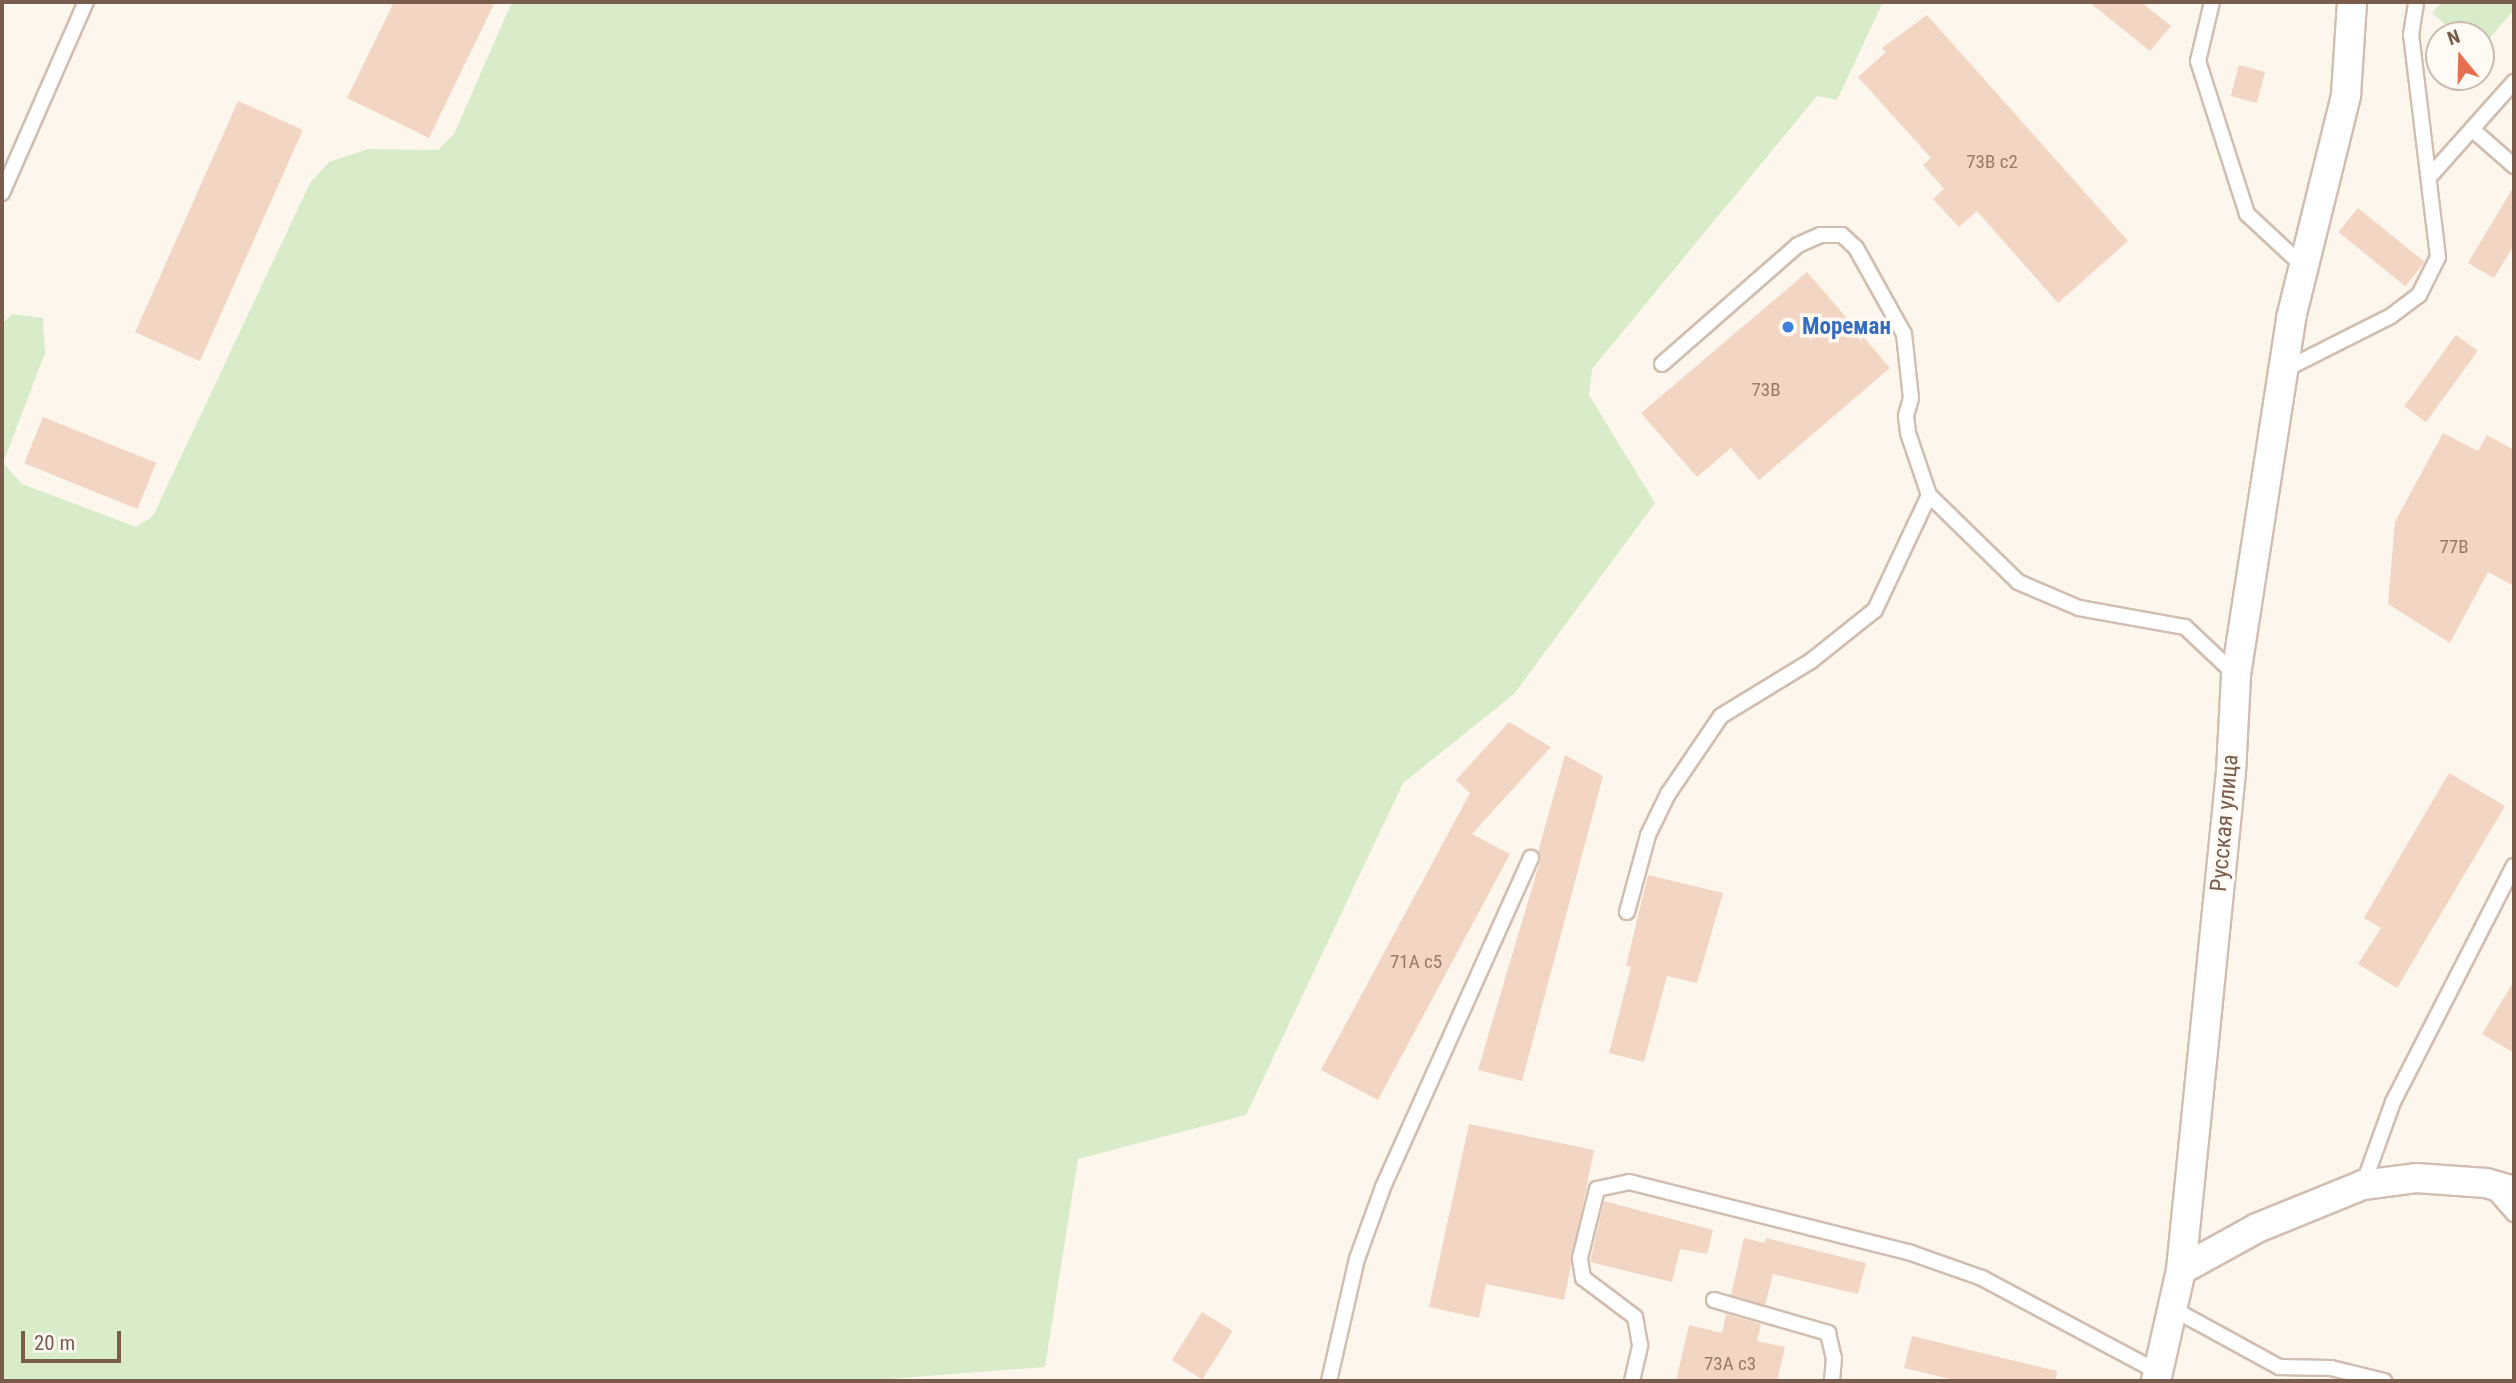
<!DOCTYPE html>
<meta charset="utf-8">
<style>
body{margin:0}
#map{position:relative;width:2516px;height:1383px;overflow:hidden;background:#fdf6ec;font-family:"Roboto Condensed",sans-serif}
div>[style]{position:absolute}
.green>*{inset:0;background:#d8ecc9}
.building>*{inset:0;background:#f3d5c3;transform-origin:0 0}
.roads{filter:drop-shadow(2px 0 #d1beb0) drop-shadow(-2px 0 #d1beb0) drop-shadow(0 2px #d1beb0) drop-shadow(0 -2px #d1beb0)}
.service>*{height:14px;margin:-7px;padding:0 7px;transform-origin:7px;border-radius:7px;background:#fff}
.minor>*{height:28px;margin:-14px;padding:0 14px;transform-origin:14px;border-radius:14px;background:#fff}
.dots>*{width:19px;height:19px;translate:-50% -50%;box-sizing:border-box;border:4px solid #fffaf3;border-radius:50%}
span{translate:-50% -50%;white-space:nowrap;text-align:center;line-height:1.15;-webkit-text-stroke:7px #fffaf3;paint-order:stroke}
.number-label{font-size:19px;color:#987a6a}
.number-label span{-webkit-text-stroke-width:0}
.shop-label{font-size:23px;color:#366cbe;font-weight:700}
.left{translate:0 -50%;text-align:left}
.street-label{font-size:23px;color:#7a5c4d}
.frame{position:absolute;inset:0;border:4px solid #7a5c4d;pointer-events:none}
.north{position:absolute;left:2425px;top:21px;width:70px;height:70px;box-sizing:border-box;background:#fffaf3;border:2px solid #cabbb1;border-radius:50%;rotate:341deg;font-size:19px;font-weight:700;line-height:28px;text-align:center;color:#7a5c4d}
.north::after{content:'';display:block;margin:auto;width:24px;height:32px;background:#e76f51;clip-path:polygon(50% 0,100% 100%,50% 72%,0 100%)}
.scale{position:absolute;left:21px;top:1331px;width:100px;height:32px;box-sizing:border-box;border:4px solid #7a5c4d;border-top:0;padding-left:9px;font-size:21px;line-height:24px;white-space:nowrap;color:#7a5c4d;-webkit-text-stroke:5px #fffaf3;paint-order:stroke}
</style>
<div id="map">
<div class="green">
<div style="clip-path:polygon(512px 2px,1883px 2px,1837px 100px,1817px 96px,1592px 369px,1589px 395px,1655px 503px,1514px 694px,1403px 783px,1246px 1115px,1078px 1159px,1045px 1367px,862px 1381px,2px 1381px,2px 323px,13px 314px,43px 318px,45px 353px,3px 463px,22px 484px,136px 527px,153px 516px,310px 183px,329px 162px,368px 149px,438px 150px,454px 134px)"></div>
<div style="clip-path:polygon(2442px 2px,2514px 2px,2514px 10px,2481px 48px,2481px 35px,2457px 35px,2432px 13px)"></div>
</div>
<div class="building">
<div style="clip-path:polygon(394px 2px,495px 2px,429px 138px,347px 98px)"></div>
<div style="clip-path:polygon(2089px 2px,2141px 2px,2171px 26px,2150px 51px)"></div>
<div style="clip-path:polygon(1927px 15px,2128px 241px,2058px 303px,1977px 211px,1959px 227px,1933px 199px,1944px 189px,1923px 165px,1931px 158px,1858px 77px,1886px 52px,1882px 48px)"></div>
<div style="left:2239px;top:65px;width:27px;height:32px;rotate:15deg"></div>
<div style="left:238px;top:101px;width:71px;height:253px;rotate:24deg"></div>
<div style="clip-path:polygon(2514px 186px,2514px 245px,2494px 278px,2468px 263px)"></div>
<div style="left:2358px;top:208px;width:86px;height:31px;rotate:39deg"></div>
<div style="clip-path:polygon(1807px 272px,1890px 368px,1759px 480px,1731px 448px,1697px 477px,1641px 413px)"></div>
<div style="left:2456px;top:335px;width:27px;height:88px;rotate:36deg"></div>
<div style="left:43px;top:417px;width:122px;height:50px;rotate:22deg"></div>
<div style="clip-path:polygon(2443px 433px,2478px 451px,2487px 435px,2514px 450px,2514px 586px,2488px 572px,2450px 643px,2388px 604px,2395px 522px)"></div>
<div style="clip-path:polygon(1509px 722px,1551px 747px,1472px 834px,1510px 854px,1378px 1100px,1321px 1070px,1470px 793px,1456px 780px)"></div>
<div style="clip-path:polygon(1565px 755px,1603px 776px,1522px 1081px,1478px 1070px,1540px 861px,1538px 852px)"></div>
<div style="clip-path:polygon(2449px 773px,2505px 806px,2397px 988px,2358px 964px,2381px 928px,2364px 918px)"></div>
<div style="clip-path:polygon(1648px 875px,1723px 893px,1697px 983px,1667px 976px,1644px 1062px,1609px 1053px,1631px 967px,1626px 966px)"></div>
<div style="clip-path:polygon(2514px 981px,2514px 1053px,2482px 1034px)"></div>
<div style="clip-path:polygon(1469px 1124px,1594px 1150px,1564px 1300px,1486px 1284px,1479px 1318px,1429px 1307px)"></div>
<div style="clip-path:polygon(1604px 1201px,1713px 1230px,1707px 1254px,1680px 1249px,1672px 1282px,1590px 1262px)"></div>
<div style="clip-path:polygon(1744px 1238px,1765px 1243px,1766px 1238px,1866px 1263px,1858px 1294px,1773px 1274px,1765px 1305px,1731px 1295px)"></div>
<div style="left:1202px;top:1312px;width:36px;height:57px;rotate:32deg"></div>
<div style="clip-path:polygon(1726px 1314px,1761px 1324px,1757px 1341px,1785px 1347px,1777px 1381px,1676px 1381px,1689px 1325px,1722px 1333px)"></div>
<div style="clip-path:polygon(1912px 1336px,2057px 1371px,2056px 1381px,1959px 1381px,1904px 1368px)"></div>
</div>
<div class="roads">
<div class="service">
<div style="left:2212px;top:2px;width:61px;rotate:103.3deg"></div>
<div style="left:2198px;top:61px;width:161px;rotate:72.2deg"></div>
<div style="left:2247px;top:214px;width:78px;rotate:42.9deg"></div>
<div style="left:2473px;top:130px;width:55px;rotate:41.3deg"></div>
<div style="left:2431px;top:175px;width:125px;rotate:-48.3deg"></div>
<div style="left:2px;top:193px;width:209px;rotate:-66.3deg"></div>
<div style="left:1662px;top:364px;width:181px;rotate:-41.2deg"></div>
<div style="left:1798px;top:245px;width:24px;rotate:-24deg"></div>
<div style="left:1820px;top:235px;width:22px"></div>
<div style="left:1842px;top:235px;width:19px;rotate:43deg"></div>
<div style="left:1856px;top:248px;width:98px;rotate:60.8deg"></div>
<div style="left:1904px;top:334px;width:64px;rotate:83.8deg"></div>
<div style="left:1911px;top:398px;width:19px;rotate:106deg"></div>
<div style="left:1906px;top:416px;width:17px;rotate:83deg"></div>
<div style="left:1908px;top:433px;width:65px;rotate:71.3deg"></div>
<div style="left:1929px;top:495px;width:124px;rotate:44.3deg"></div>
<div style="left:2018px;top:582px;width:66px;rotate:23.1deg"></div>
<div style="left:2079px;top:608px;width:108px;rotate:10.2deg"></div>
<div style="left:2185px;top:627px;width:70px;rotate:43.3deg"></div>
<div style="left:2284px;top:370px;width:120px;rotate:-26.8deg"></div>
<div style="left:2391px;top:316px;width:35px;rotate:-37deg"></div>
<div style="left:2419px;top:295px;width:42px;rotate:-63.4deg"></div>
<div style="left:2438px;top:257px;width:224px;rotate:-96.9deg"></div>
<div style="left:2411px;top:35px;width:33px;rotate:-81deg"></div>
<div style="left:1627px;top:912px;width:80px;rotate:-74.7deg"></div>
<div style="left:1648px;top:835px;width:46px;rotate:-64deg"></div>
<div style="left:1668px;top:794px;width:94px;rotate:-55.8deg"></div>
<div style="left:1721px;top:716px;width:105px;rotate:-31.4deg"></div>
<div style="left:1811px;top:661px;width:82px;rotate:-38.6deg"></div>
<div style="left:1875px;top:610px;width:127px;rotate:-64.8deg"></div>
<div style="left:2363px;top:1185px;width:88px;rotate:-70.1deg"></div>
<div style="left:2393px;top:1102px;width:265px;rotate:-62.9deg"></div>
<div style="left:2492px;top:1189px;width:33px;rotate:49deg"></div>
<div style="left:1714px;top:1300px;width:119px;rotate:16.1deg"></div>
<div style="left:1828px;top:1333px;width:26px;rotate:77deg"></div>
<div style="left:1834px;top:1358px;width:23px;rotate:95deg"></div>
<div style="left:2175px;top:1310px;width:119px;rotate:28.7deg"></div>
<div style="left:2279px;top:1367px;width:52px;rotate:1.1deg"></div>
<div style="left:2331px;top:1368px;width:55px;rotate:13.8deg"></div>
<div style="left:1329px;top:1381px;width:125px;rotate:-77.1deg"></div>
<div style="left:1357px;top:1259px;width:77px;rotate:-70.1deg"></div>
<div style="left:1383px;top:1187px;width:361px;rotate:-65.8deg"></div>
<div style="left:1632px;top:1381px;width:37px;rotate:-77deg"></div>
<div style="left:1640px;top:1345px;width:28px;rotate:-100deg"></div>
<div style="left:1635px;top:1317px;width:65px;rotate:-143.1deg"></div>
<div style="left:1583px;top:1278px;width:20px;rotate:-99deg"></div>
<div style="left:1580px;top:1258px;width:71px;rotate:-76.2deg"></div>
<div style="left:1597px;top:1189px;width:33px;rotate:-12deg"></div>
<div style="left:1629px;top:1182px;width:291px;rotate:14.1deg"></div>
<div style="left:1911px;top:1253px;width:75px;rotate:19.4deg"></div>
<div style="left:1982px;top:1278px;width:200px;rotate:28.1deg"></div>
</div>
<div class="minor">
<div style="left:2181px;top:1270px;width:87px;rotate:-28.9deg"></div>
<div style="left:2257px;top:1228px;width:114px;rotate:-22.1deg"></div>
<div style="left:2363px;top:1185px;width:53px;rotate:-7.5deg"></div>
<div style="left:2416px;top:1178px;width:70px;rotate:4.1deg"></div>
<div style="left:2486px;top:1183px;width:29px;rotate:16deg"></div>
<div style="left:2156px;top:1381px;width:114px;rotate:-77.3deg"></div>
<div style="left:2181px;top:1270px;width:501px;rotate:-84.27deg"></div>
<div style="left:2231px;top:772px;width:97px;rotate:-87deg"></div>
<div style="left:2236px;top:675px;width:361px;rotate:-81.2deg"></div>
<div style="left:2291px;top:318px;width:230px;rotate:-76.1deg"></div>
<div style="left:2346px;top:95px;width:93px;rotate:-86.3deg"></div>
</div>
</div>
<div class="dots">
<div style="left:1788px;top:327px;background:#3f7fe0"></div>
</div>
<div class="number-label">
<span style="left:1992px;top:162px">73В с2</span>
<span style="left:1766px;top:390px">73В</span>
<span style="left:2454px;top:547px">77В</span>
<span style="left:1416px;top:962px">71А с5</span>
<span style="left:1730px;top:1364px">73А с3</span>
</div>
<div class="shop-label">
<span class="left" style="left:1802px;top:327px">Мореман</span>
</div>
<div class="street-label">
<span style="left:2225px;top:823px;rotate:-85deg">Русская улица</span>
</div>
<div class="frame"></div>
<div class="north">N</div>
<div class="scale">20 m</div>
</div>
